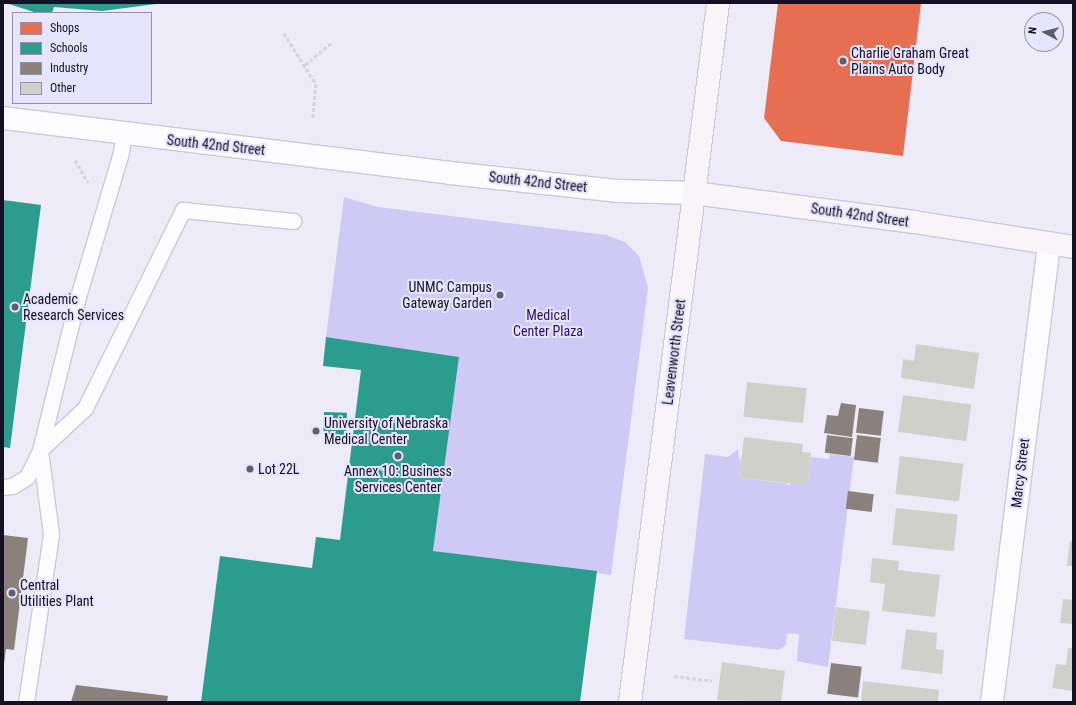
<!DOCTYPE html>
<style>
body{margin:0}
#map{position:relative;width:1076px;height:705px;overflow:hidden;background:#ecebf7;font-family:"Roboto Condensed",sans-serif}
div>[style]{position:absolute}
.green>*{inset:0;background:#cec9f5}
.shops>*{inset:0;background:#e76f51}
.schools>*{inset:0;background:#2a9d8f;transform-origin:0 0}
.industry>*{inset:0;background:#8a817c;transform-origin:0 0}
.building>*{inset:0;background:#d0d0ca;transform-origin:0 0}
.path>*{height:2.5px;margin-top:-1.25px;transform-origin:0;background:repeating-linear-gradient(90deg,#d5d5d9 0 4px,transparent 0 6px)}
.roads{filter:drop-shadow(1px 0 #cbc9d9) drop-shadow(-1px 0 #cbc9d9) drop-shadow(0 1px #cbc9d9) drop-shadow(0 -1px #cbc9d9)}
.lane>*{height:15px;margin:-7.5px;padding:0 7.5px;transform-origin:7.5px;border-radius:7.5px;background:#fcfcfe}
.street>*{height:22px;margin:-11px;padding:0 11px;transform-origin:11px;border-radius:11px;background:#fcfcfe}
.secondary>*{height:22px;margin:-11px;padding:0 11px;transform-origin:11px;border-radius:11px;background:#fcfcfe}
.primary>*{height:22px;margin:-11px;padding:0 11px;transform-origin:11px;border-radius:11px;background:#f8f4f7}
.dots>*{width:11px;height:11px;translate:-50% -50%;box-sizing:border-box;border:2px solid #e7e5fd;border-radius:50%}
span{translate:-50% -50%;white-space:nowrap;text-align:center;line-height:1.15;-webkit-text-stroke:4px #e7e5fd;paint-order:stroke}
.poi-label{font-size:14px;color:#141125}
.left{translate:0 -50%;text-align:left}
.right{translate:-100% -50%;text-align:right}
.street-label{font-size:14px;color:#141125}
.park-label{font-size:14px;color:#2e0a6f}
.frame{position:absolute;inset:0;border:4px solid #141125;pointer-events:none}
.legend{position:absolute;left:12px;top:12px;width:140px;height:92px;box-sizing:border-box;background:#e7e5fd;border:1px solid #9390a7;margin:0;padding:5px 7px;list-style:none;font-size:12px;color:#141125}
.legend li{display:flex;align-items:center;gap:8px;height:20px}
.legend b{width:20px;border:1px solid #9390a7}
.north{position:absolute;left:1024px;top:12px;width:40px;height:40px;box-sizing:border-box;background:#e7e5fd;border:1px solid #9390a7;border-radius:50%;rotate:277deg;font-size:11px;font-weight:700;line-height:16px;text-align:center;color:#141125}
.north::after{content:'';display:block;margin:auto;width:14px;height:18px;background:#605d6e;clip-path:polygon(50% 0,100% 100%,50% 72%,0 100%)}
</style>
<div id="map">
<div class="green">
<div style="clip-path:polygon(344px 197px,378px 207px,606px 235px,625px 242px,639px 256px,648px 288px,611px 575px,433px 551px,459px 357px,326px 337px)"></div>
<div style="clip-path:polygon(738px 449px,739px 459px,741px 459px,739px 478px,786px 483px,789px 486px,790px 483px,808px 484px,811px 457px,829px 459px,830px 454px,854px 457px,828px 667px,797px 661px,799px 634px,787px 633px,786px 645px,779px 650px,684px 639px,705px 454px,728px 457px)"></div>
</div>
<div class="shops">
<div style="clip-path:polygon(778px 3px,921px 3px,903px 156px,781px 141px,764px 118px)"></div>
</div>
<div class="schools">
<div style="clip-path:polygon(6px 3px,156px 3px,156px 4px,102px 11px,54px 7px,52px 13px,37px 13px)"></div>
<div style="clip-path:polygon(3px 200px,41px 205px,10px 448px,3px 447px)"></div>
<div style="clip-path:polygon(326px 337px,459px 357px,433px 551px,597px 571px,580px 702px,201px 702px,220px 556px,312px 568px,316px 537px,340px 540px,361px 370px,323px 366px)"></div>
<div style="left:324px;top:412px;width:23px;height:23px;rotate:2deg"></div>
</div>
<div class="industry">
<div style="clip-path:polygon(841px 403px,856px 405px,852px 437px,824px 433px,827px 415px,838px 416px)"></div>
<div style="left:859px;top:408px;width:25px;height:25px;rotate:7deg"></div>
<div style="left:827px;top:435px;width:26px;height:18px;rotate:7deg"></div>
<div style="left:857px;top:435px;width:24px;height:25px;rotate:7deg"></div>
<div style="left:848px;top:491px;width:26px;height:18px;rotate:7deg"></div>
<div style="clip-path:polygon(3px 535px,28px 538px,14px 650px,6px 649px,4px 664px)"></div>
<div style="left:831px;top:663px;width:31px;height:31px;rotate:7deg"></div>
<div style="clip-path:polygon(76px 685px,168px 696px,167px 702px,71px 702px)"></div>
</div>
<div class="building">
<div style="clip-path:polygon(916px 344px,979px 353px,974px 389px,901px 378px,903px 359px,914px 361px)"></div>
<div style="left:747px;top:382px;width:60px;height:35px;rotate:6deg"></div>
<div style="left:903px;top:395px;width:69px;height:37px;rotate:8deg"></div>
<div style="clip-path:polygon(744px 437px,803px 444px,802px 452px,811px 453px,808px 485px,739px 478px)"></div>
<div style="left:900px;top:456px;width:64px;height:38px;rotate:7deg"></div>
<div style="left:896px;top:508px;width:62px;height:37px;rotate:6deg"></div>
<div style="clip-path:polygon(1070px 541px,1073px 542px,1073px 566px,1067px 566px)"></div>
<div style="clip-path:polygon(872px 558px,899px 561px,898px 570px,940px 575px,935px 617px,882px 611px,885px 584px,870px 582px)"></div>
<div style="clip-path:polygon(1063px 599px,1073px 600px,1073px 624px,1060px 623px)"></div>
<div style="left:836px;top:607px;width:34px;height:34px;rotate:7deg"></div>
<div style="clip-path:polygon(906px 629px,937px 633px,936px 649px,944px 650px,942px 674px,901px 669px)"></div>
<div style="clip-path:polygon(1068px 648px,1073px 648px,1073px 691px,1052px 688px,1056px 664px,1066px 665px)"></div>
<div style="clip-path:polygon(722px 662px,785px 671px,781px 702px,717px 700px)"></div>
<div style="clip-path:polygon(863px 681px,939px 690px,938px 702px,861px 702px)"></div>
</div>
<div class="path">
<div style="left:284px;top:33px;width:60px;rotate:57.9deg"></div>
<div style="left:316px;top:84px;width:35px;rotate:95deg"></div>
<div style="left:305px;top:65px;width:35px;rotate:-40deg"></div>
<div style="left:75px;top:160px;width:26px;rotate:59deg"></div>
<div style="left:674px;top:676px;width:38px;rotate:7deg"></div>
</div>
<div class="roads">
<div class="lane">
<div style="left:3px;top:487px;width:9px;rotate:-6deg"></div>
<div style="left:12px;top:486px;width:17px;rotate:-31deg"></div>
<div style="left:27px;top:477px;width:30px;rotate:-64deg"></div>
<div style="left:40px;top:450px;width:154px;rotate:-76.1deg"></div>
<div style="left:77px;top:300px;width:150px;rotate:-73.4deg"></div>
<div style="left:120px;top:156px;width:21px;rotate:-79deg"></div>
<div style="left:26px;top:702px;width:170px;rotate:-81.5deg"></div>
<div style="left:51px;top:534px;width:85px;rotate:-97.5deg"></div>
<div style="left:40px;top:450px;width:62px;rotate:-43deg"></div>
<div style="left:85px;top:408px;width:221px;rotate:-63.7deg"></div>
<div style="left:183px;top:210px;width:111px;rotate:5.7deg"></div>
</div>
<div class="street">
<div style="left:992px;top:702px;width:462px;rotate:-82.9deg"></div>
</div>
<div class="secondary">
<div style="left:3px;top:118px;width:450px;rotate:7deg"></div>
<div style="left:450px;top:173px;width:170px;rotate:6.1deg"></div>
<div style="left:619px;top:191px;width:75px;rotate:1.5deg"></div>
</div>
<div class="primary">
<div style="left:694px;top:193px;width:222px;rotate:7.5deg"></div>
<div style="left:914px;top:222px;width:161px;rotate:8.9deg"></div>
<div style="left:630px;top:702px;width:705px;rotate:-82.82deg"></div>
</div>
</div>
<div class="dots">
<div style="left:843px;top:61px;background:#605d6e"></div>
<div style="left:500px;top:295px;background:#605d6e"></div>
<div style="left:15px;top:307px;background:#605d6e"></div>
<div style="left:316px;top:431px;background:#605d6e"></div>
<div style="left:398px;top:456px;background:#605d6e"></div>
<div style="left:250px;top:469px;background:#605d6e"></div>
<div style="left:12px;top:593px;background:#605d6e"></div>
</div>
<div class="poi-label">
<span class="left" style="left:851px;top:61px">Charlie Graham Great<br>Plains Auto Body</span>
<span class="right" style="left:492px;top:295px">UNMC Campus<br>Gateway Garden</span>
<span class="left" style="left:23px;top:307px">Academic<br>Research Services</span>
<span class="left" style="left:324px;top:431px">University of Nebraska<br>Medical Center</span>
<span class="left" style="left:258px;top:469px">Lot 22L</span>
<span style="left:398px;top:479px">Annex 10: Business<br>Services Center</span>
<span class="left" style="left:20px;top:593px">Central<br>Utilities Plant</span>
</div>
<div class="street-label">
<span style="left:216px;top:145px;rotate:6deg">South 42nd Street</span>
<span style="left:538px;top:182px;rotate:6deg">South 42nd Street</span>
<span style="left:860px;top:215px;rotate:8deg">South 42nd Street</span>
<span style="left:674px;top:352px;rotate:-83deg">Leavenworth Street</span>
<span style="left:1020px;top:473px;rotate:-83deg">Marcy Street</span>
</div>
<div class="park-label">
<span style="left:548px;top:323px">Medical<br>Center Plaza</span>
</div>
<div class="frame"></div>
<ul class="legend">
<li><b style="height:11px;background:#e76f51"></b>Shops</li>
<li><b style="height:11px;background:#2a9d8f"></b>Schools</li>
<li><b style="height:11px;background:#8a817c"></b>Industry</li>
<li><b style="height:11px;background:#d0d0ca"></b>Other</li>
</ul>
<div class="north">N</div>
</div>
